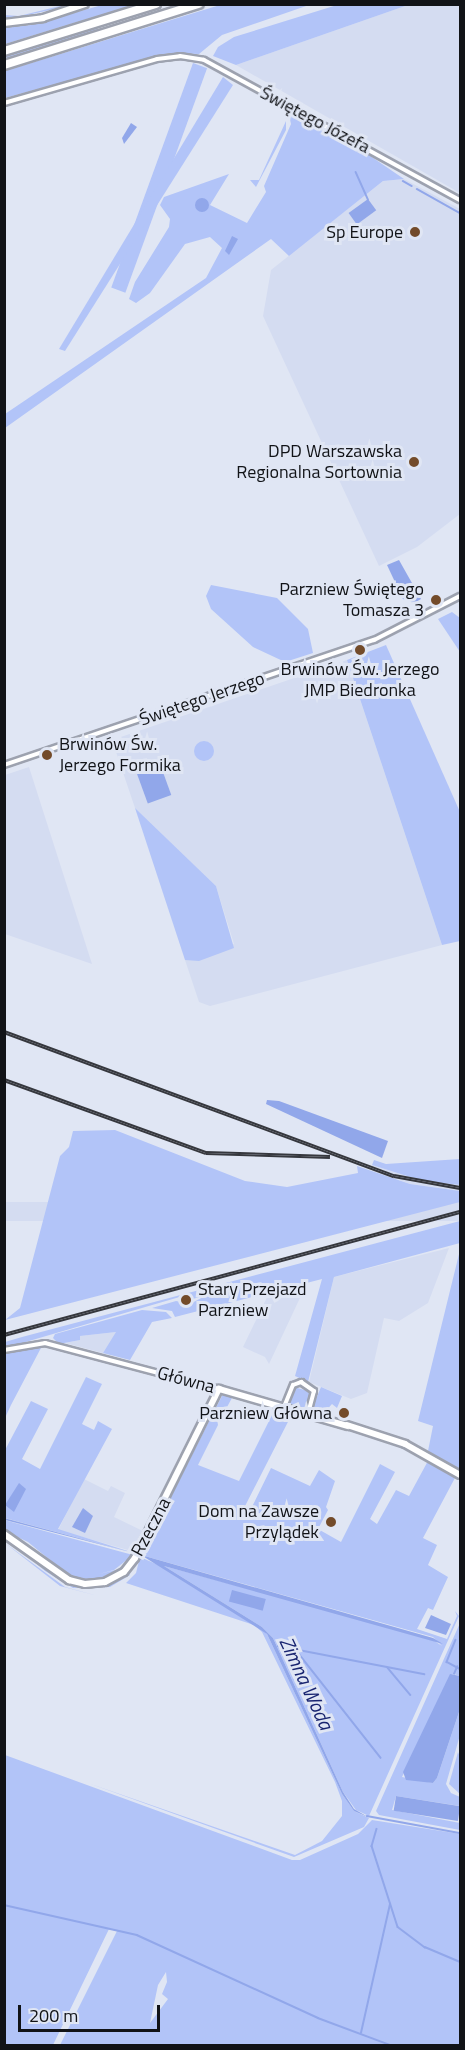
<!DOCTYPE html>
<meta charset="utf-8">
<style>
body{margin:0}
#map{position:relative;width:465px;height:2050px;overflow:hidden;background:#e0e6f4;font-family:"Titillium Web",sans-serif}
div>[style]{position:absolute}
.built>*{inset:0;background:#d4dcf1;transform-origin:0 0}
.green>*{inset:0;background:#b2c4f8;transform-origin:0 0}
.round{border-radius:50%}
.water>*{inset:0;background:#91a7ea;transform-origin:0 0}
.stream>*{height:1.5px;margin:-0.75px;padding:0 0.75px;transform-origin:0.75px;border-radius:0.75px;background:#91a7ea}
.roads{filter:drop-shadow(2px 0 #9da2af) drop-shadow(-2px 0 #9da2af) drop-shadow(0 2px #9da2af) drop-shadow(0 -2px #9da2af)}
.street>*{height:4px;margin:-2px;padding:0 2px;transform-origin:2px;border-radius:2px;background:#fff}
.secondary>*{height:6px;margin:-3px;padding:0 3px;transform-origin:3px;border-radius:3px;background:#fff}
.highway>*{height:8px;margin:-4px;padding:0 4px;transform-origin:4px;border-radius:4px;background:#fff}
.rail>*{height:4px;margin-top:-2px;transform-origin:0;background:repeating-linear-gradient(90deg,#e0e6f4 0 4.5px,#36383e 0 9px);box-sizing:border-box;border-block:2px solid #36383e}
.dots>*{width:16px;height:16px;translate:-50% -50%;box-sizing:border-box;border:3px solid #e0e6f4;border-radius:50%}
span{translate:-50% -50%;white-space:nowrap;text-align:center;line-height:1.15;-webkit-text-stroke:6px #e0e6f4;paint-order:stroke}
.street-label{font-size:18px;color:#111317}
.poi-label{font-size:18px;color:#111317}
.right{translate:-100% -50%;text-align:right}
.left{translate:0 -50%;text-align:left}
.water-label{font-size:20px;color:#182470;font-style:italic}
.frame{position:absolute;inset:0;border:6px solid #111317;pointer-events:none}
.scale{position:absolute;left:18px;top:2005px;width:142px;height:27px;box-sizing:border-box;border:3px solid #111317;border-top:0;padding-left:8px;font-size:18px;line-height:21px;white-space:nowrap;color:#111317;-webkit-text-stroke:4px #e0e6f4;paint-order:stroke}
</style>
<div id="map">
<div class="built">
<div style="clip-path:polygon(408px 5px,460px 5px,460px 193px,236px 65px)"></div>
<div style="clip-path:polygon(404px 179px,460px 209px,460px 514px,417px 547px,379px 566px,263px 316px,271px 270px,383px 181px)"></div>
<div style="clip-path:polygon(347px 660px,442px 945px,210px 1006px,199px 1002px,185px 960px,234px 944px,216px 886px,135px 808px,112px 740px)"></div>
<div style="clip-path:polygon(29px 767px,92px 964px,5px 934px,5px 775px)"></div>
<div style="clip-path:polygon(372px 1165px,423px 1181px,460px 1185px,460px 1191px,410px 1184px,371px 1169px)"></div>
<div style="left:460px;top:1202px;width:19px;height:471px;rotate:90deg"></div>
<div style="clip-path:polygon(449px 1248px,428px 1303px,399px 1321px,384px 1318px,367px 1393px,351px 1399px,309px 1382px,334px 1277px)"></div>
<div style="clip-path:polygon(307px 1283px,269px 1364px,265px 1357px,243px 1347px,269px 1293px)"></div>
<div style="clip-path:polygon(117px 1332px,103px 1353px,65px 1343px,80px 1340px,80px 1336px)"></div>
<div style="clip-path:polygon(84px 1479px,108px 1491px,111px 1486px,125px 1493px,114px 1517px,145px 1532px,135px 1552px,58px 1530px)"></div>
</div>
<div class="green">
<div style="clip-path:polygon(64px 5px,73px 5px,5px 20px,4px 15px,19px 16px)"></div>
<div style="clip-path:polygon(102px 5px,133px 5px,5px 44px,5px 28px,31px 25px)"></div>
<div style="clip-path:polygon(220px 5px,309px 5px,222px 35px,199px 54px,169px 53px,5px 98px,5px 71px)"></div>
<div style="clip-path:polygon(337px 5px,408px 5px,236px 65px,213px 56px,218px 47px,234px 37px)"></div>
<div style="clip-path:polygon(96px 27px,98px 32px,5px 62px,5px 54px)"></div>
<div style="left:193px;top:63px;width:15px;height:239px;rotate:20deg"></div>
<div style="clip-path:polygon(223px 77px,233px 85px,65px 351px,59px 349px)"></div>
<div style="clip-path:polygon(269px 100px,360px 149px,404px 179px,383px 181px,289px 256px,271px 239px,5px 428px,5px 414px,206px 278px,222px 248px,210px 237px,185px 244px,150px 293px,136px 303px,129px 299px,135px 282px,169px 227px,170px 219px,160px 205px,164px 197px,229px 174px,210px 205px,247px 223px,266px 192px,264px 186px,291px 124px,289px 115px)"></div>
<div style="clip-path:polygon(286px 121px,286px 130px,256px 187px,250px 180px,259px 180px)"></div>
<div style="clip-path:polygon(211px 585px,277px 598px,308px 629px,313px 653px,285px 662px,253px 647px,211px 609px,206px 596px)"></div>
<div style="clip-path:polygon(452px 612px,460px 618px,460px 652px,438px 619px)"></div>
<div style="clip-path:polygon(386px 645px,460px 812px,460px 941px,442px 945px,347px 660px)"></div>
<div class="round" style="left:194px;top:741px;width:20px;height:20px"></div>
<div style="clip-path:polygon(135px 808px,216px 886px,234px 948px,199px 961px,185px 960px)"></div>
<div style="clip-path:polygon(115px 1130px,245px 1181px,287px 1187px,358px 1173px,357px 1166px,410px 1184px,460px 1191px,460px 1202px,5px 1320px,20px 1308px,60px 1156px,69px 1147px,73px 1131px)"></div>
<div style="clip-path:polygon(460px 1159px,460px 1185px,423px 1181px,372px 1165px,374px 1160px,386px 1164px)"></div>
<div style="clip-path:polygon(460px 1221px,460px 1243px,334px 1277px,308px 1382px,295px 1376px,322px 1279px,175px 1317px,172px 1311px,152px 1308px,176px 1301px,190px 1304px,205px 1296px,192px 1299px,183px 1296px,5px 1348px,5px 1342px,22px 1337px)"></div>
<div style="clip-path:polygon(460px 1250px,460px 1471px,428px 1451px,433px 1426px,418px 1421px)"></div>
<div style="clip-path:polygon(142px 1310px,166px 1312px,172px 1318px,152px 1322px,130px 1360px,103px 1353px,116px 1332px,80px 1336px,80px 1340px,59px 1344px,53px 1338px,55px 1334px)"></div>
<div style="clip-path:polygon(42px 1346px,11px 1405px,5px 1418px,5px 1352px)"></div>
<div style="clip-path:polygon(86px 1377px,102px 1384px,82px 1424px,94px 1430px,98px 1421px,112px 1429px,58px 1529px,134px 1553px,5px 1518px,4px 1452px,31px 1401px,48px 1409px,22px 1459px,40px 1469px)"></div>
<div style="left:294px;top:1387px;width:19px;height:18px;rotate:16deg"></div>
<div style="clip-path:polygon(321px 1387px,342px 1396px,337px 1408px,332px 1404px,322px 1415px,312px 1409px)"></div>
<div style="clip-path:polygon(223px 1394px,233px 1396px,220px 1420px,217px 1419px,218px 1425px,198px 1465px,239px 1481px,275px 1409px,292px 1414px,242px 1512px,247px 1517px,271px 1468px,310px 1486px,319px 1470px,335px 1481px,326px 1507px,328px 1510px,318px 1529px,341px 1542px,380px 1464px,395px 1472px,370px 1519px,377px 1524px,396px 1490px,409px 1496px,429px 1459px,456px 1476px,423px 1538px,437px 1545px,428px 1565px,448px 1577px,433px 1610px,428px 1608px,417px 1629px,447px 1639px,457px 1616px,455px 1611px,459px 1616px,369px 1816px,356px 1810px,343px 1792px,273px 1638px,262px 1627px,164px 1566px,430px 1638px,442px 1646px,433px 1637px,141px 1555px)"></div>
<div style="clip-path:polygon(4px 1520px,133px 1555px,114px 1570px,99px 1574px,124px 1568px,107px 1579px,89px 1582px,72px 1578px,28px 1542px,5px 1531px)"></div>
<div style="clip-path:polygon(5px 1537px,75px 1585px,101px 1587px,128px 1572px,130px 1575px,110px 1587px,73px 1588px,45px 1571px)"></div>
<div style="clip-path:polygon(5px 1543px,65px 1587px,98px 1596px,60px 1586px)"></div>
<div style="clip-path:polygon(140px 1557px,163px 1567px,260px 1627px,267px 1634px,342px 1794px,354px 1811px,369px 1818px,364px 1827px,294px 1857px,88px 1783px,295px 1855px,322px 1841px,342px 1816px,342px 1801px,335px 1782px,262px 1632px,254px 1625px,126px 1583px,136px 1573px)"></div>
<div style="clip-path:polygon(460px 1623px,460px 1676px,453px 1674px,402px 1777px,433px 1783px,437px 1778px,460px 1709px,460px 1735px,446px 1784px,451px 1793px,460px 1797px,460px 1806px,396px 1796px,392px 1810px,460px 1823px,460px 1830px,379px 1815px,376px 1811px)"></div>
<div style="clip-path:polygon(458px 1752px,460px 1757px,460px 1794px,449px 1784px)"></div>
<div style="clip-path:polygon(evenodd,5px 1755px,292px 1860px,300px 1860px,358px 1834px,372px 1820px,460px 1834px,460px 2045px,60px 2045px,117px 1931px,109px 1929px,53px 2045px,5px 2045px,5px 1755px,166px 1972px,167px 1982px,162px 1994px,168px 1999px,150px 2023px,158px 1985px,166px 1972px)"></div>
</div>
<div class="water">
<div style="clip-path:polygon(131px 123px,137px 127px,124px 144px,122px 138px)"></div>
<div class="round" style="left:195px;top:198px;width:14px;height:14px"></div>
<div style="left:368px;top:199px;width:14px;height:24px;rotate:54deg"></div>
<div style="clip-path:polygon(232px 236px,238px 239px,229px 255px,225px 251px)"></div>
<div style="clip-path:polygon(399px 560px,421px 599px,414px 603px,403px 599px,387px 565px)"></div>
<div style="left:160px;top:764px;width:33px;height:25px;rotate:70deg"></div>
<div style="clip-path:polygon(267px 1100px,279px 1101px,388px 1141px,382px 1158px,266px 1104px)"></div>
<div style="clip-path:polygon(19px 1483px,26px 1489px,14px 1512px,5px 1505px)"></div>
<div style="clip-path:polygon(83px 1508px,93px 1516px,85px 1533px,72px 1527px)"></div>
<div style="clip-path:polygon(4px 1518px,134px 1553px,5px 1520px)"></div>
<div style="clip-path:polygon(141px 1555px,433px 1638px,443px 1644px,164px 1566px,262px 1627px,273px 1638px,343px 1792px,354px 1809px,368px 1817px,354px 1811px,342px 1794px,267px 1634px)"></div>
<div style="left:232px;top:1590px;width:35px;height:12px;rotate:15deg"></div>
<div style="clip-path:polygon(431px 1615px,451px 1624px,446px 1635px,425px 1628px)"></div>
<div style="clip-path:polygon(450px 1674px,460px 1676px,460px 1709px,437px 1778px,433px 1783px,406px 1780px,403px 1772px)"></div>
<div style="left:396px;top:1796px;width:65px;height:15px;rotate:9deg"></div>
</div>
<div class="stream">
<div style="left:356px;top:172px;width:30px;rotate:66deg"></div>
<div style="left:403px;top:181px;width:10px;rotate:29deg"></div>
<div style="left:417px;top:189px;width:49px;rotate:29.2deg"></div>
<div style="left:456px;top:1640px;width:24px;rotate:112deg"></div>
<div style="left:447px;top:1662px;width:15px;rotate:28deg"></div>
<div style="left:278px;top:1646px;width:149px;rotate:10.9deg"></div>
<div style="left:296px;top:1650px;width:137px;rotate:51.8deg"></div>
<div style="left:388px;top:1668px;width:35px;rotate:50deg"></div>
<div style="left:454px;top:1674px;width:8px;rotate:-67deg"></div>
<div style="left:367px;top:1816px;width:95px;rotate:10.4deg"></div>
<div style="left:377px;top:1829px;width:18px;rotate:106deg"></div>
<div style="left:372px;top:1846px;width:85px;rotate:72.2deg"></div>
<div style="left:398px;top:1927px;width:34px;rotate:37deg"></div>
<div style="left:425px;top:1947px;width:38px;rotate:23deg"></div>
<div style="left:4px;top:1905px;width:136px;rotate:12.7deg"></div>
<div style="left:137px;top:1935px;width:199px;rotate:24.6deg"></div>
<div style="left:318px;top:2018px;width:80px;rotate:20.5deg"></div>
<div style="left:361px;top:2033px;width:132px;rotate:-77.3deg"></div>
</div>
<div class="roads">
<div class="street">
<div style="left:4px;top:103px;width:159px;rotate:-16deg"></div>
<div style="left:157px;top:59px;width:23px;rotate:-7deg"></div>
<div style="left:180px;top:56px;width:24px;rotate:9deg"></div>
<div style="left:204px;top:60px;width:292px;rotate:28.7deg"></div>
<div style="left:4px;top:765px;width:391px;rotate:-18.7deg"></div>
<div style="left:374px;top:640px;width:97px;rotate:-27.1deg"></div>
<div style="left:4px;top:1350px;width:42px;rotate:-9.7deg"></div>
<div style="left:45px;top:1343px;width:180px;rotate:14.8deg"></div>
<div style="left:284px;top:1407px;width:24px;rotate:-68deg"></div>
<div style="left:293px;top:1385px;width:9px;rotate:-21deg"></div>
<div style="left:301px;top:1382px;width:16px;rotate:35deg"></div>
<div style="left:314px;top:1391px;width:24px;rotate:105deg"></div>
</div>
<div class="secondary">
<div style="left:4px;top:23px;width:39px;rotate:-7deg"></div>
<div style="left:43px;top:18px;width:44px;rotate:-18.4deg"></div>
<div style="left:347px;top:1425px;width:61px;rotate:18.1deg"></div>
<div style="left:405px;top:1444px;width:63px;rotate:29.4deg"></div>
<div style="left:4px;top:1534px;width:80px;rotate:35.3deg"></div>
<div style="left:69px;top:1580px;width:16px;rotate:14deg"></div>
<div style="left:85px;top:1584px;width:20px;rotate:-6deg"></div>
<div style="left:105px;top:1582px;width:21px;rotate:-28deg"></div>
<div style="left:124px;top:1572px;width:18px;rotate:-52deg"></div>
<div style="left:135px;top:1558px;width:189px;rotate:-63.6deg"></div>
<div style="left:219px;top:1389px;width:134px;rotate:16deg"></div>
</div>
<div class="highway">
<div style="left:4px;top:51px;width:159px;rotate:-17.2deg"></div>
<div style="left:4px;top:65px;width:204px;rotate:-17.4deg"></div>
</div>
</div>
<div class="rail">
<div style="left:4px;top:1032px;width:416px;rotate:20.3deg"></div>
<div style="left:394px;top:1176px;width:67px;rotate:10.3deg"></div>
<div style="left:4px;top:1080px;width:215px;rotate:19.9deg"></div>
<div style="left:206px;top:1153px;width:124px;rotate:1.8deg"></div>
<div style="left:4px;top:1335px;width:472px;rotate:-15.1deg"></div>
</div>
<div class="dots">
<div style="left:415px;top:232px;background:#734b2a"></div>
<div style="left:414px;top:462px;background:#734b2a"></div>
<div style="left:436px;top:600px;background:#734b2a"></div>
<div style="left:360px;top:650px;background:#734b2a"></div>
<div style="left:47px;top:755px;background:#734b2a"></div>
<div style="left:186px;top:1300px;background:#734b2a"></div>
<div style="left:344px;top:1413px;background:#734b2a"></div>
<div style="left:331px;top:1522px;background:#734b2a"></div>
</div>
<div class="street-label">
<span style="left:315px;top:120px;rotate:28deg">Świętego Józefa</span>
<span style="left:202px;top:699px;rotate:-19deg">Świętego Jerzego</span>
<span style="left:186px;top:1380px;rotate:15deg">Główna</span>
<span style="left:151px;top:1527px;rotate:-62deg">Rzeczna</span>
</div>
<div class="poi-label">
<span class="right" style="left:403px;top:232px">Sp Europe</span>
<span class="right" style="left:402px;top:462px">DPD Warszawska<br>Regionalna Sortownia</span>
<span class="right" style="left:424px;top:600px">Parzniew Świętego<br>Tomasza 3</span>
<span style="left:360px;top:680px">Brwinów Św. Jerzego<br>JMP Biedronka</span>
<span class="left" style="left:59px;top:755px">Brwinów Św.<br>Jerzego Formika</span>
<span class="left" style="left:198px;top:1300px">Stary Przejazd<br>Parzniew</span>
<span class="right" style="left:332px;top:1413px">Parzniew Główna</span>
<span class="right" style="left:319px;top:1522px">Dom na Zawsze<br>Przylądek</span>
</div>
<div class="water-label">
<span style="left:307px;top:1683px;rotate:65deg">Zimna Woda</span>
</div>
<div class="frame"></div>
<div class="scale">200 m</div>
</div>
